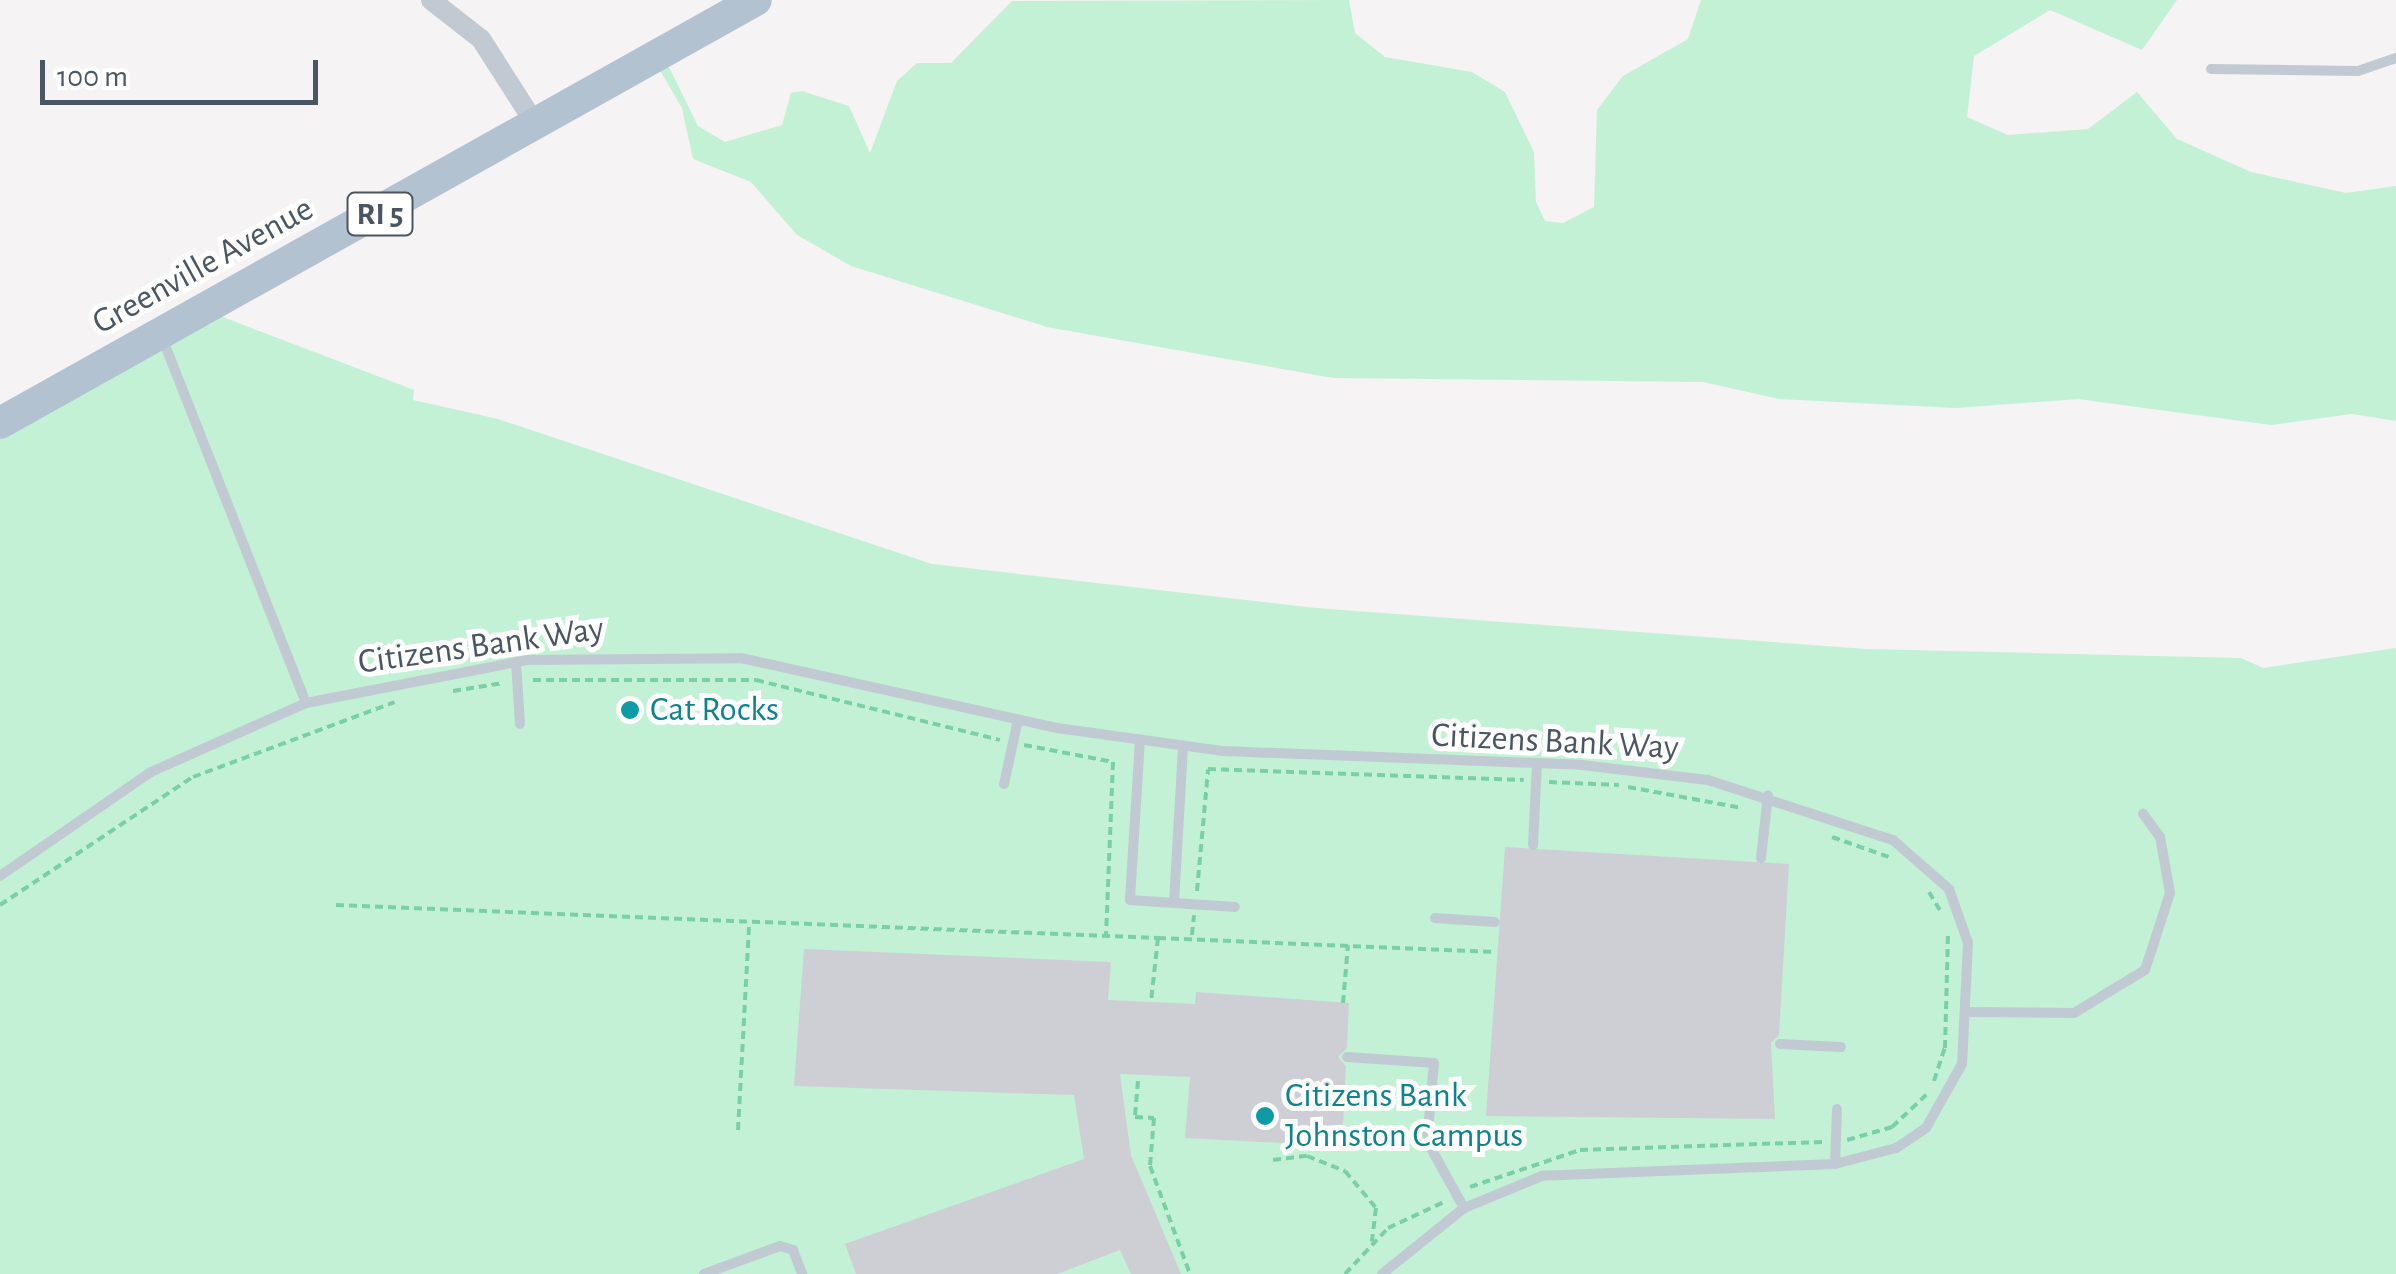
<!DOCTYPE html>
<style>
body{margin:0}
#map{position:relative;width:2396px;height:1274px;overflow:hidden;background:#f5f3f3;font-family:"Alegreya Sans",sans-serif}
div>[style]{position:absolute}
.green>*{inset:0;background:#c3f1d5}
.building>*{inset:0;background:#cdcfd5}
.path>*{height:4px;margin-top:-2px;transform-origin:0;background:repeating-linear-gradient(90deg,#7ad0a6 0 8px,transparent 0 13px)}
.lane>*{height:10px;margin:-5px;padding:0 5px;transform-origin:5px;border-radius:5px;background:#c1cad2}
.street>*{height:20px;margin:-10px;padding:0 10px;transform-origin:10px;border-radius:10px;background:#c1cad2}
.primary>*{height:32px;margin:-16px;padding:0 16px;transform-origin:16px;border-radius:16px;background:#b3c2d1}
.dots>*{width:28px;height:28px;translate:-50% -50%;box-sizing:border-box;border:5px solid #fff;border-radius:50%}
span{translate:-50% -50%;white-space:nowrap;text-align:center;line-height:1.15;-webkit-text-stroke:10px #fff;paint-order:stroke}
.shield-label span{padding:2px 8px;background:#fff;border:2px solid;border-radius:8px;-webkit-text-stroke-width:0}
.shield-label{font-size:32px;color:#4a5661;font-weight:700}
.street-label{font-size:35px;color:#4a5661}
.culture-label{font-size:35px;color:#0d838f}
.left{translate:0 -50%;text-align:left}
.scale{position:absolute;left:40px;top:60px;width:278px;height:45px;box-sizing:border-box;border:5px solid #4a5661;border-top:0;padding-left:12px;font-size:30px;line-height:35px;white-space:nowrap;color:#4a5661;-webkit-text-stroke:8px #fff;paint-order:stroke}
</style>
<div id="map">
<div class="green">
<div style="clip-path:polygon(1349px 0,1355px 33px,1385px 57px,1472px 72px,1505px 92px,1534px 152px,1536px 202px,1545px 221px,1563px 223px,1594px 207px,1597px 110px,1623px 76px,1688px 39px,1701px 0,2177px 0,2142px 50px,2050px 10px,1974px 56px,1967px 117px,2008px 135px,2088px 129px,2137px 92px,2177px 139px,2251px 172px,2346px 193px,2396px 186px,2396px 421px,2352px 414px,2271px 425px,2078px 399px,1956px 408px,1779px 399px,1703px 382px,1333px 378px,1047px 327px,851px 266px,797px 235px,751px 182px,693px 159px,682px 108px,657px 65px,666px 61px,698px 126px,725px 142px,782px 125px,791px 93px,802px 91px,849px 106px,870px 153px,897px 81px,917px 63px,951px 63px,1012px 1px)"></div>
<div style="clip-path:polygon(212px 313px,414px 390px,413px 400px,498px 419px,932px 564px,1316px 608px,1866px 649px,2241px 658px,2263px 668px,2396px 648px,2396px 1274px,0 1274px,0 426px)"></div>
</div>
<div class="building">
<div style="clip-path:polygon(1505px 847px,1789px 864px,1779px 1035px,1771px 1043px,1775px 1119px,1486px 1116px)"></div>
<div style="clip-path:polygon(804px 949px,1111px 962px,1108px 1000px,1195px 1004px,1196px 992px,1349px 1003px,1347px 1048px,1338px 1057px,1346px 1066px,1342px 1146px,1185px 1138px,1190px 1077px,1120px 1074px,1131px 1155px,1181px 1274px,1131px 1274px,1120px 1250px,1057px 1274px,856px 1274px,845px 1244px,1084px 1159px,1074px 1095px,794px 1086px)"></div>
</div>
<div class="path">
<div style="left:533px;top:680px;width:223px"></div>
<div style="left:756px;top:680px;width:251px;rotate:13.8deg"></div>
<div style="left:453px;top:691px;width:51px;rotate:-9.1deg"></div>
<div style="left:1024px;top:745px;width:91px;rotate:10.8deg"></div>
<div style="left:1113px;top:762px;width:174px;rotate:92.3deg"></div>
<div style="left:1549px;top:782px;width:70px;rotate:2.5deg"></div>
<div style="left:1628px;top:787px;width:116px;rotate:10.4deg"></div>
<div style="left:1832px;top:837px;width:60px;rotate:19.3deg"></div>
<div style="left:1197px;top:891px;width:122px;rotate:-84.8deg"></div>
<div style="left:1208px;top:769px;width:316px;rotate:2deg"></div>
<div style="left:1929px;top:892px;width:21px;rotate:59deg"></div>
<div style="left:0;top:905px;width:232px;rotate:-33.6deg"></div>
<div style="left:193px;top:777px;width:215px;rotate:-20.4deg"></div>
<div style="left:336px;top:905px;width:823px;rotate:2.3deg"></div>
<div style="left:1158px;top:938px;width:63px;rotate:96.3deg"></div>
<div style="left:1192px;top:935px;width:20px;rotate:-84deg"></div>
<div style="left:1158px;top:938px;width:337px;rotate:2.4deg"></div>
<div style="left:1343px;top:1003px;width:58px;rotate:-85.1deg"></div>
<div style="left:1138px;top:1081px;width:36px;rotate:95deg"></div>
<div style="left:1135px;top:1117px;width:19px;rotate:3deg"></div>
<div style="left:1154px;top:1118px;width:48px;rotate:94.8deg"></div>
<div style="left:1150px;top:1166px;width:115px;rotate:69.7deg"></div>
<div style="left:1934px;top:1081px;width:35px;rotate:-72deg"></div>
<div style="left:1945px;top:1048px;width:115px;rotate:-88.5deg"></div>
<div style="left:738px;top:1130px;width:206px;rotate:-86.9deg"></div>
<div style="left:1847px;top:1140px;width:47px;rotate:-16.1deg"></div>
<div style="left:1892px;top:1127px;width:48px;rotate:-43.3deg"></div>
<div style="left:1273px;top:1160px;width:34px;rotate:-7deg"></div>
<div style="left:1307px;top:1156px;width:41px;rotate:21.5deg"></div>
<div style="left:1345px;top:1171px;width:48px;rotate:50deg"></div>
<div style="left:1376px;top:1208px;width:34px;rotate:97deg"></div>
<div style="left:1470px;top:1187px;width:116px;rotate:-18.6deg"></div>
<div style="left:1580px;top:1150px;width:243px;rotate:-1.9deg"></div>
<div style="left:1345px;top:1274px;width:63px;rotate:-46.9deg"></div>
<div style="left:1388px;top:1228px;width:62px;rotate:-24.9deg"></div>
</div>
<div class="lane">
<div style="left:2211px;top:69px;width:147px;rotate:0.8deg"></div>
<div style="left:2358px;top:71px;width:40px;rotate:-18.9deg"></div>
<div style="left:516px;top:662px;width:62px;rotate:86.3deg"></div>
<div style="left:306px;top:703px;width:225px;rotate:-11deg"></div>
<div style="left:527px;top:660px;width:214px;rotate:-0.5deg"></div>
<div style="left:741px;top:658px;width:324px;rotate:12.5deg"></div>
<div style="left:1057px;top:728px;width:168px;rotate:7.9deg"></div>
<div style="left:1223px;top:751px;width:359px;rotate:2.2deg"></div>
<div style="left:1582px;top:765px;width:127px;rotate:6.8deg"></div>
<div style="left:1708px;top:780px;width:194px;rotate:18deg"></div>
<div style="left:1893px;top:840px;width:74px;rotate:41.2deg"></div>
<div style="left:1949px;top:889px;width:57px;rotate:70.6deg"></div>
<div style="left:1968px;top:943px;width:121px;rotate:92.8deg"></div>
<div style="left:1962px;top:1064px;width:73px;rotate:119.4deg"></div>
<div style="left:1926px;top:1128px;width:36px;rotate:146deg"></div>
<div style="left:1896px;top:1148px;width:63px;rotate:165.3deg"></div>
<div style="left:1835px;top:1164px;width:293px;rotate:177.7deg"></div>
<div style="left:1542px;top:1176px;width:84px;rotate:157.7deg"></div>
<div style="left:1464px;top:1208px;width:105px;rotate:141.2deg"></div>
<div style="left:1140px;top:740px;width:160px;rotate:93.6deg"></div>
<div style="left:1130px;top:900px;width:105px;rotate:3.8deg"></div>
<div style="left:1004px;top:784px;width:66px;rotate:-77.7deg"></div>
<div style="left:1533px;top:845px;width:82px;rotate:-87.2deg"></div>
<div style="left:1761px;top:858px;width:63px;rotate:-83.7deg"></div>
<div style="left:0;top:876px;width:183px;rotate:-34.6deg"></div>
<div style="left:151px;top:772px;width:170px;rotate:-24deg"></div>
<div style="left:306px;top:703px;width:390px;rotate:-111.5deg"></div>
<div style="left:1174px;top:903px;width:158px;rotate:-86.7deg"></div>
<div style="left:1435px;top:918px;width:60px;rotate:3.8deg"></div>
<div style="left:1965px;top:1012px;width:109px;rotate:0.5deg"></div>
<div style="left:2074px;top:1013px;width:83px;rotate:-31.2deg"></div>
<div style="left:2145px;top:970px;width:81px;rotate:-72deg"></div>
<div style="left:2170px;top:893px;width:57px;rotate:-100.1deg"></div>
<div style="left:2160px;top:837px;width:29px;rotate:-126deg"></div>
<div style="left:1780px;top:1044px;width:61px;rotate:2.8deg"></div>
<div style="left:1347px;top:1057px;width:87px;rotate:3.9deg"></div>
<div style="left:1434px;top:1063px;width:78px;rotate:95.1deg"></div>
<div style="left:1427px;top:1141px;width:77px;rotate:61.1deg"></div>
<div style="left:1835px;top:1164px;width:55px;rotate:-87.9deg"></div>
<div style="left:704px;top:1274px;width:81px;rotate:-20.2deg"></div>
<div style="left:780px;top:1246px;width:14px;rotate:17deg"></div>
<div style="left:793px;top:1250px;width:26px;rotate:69deg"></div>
</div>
<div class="street">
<div style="left:431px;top:0;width:63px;rotate:38deg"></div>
<div style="left:481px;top:39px;width:106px;rotate:57.4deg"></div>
</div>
<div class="primary">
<div style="left:0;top:423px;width:866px;rotate:-29.23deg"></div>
</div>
<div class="dots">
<div style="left:630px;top:710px;background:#0f9aa8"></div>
<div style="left:1265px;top:1116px;background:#0f9aa8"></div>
</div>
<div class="shield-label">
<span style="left:380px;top:214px">RI 5</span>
</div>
<div class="street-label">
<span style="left:203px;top:266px;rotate:-29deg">Greenville Avenue</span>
<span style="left:481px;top:646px;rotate:-8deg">Citizens Bank Way</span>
<span style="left:1555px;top:742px;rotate:3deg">Citizens Bank Way</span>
</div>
<div class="culture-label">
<span class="left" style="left:650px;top:710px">Cat Rocks</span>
<span class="left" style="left:1285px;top:1116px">Citizens Bank<br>Johnston Campus</span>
</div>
<div class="scale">100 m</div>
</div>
